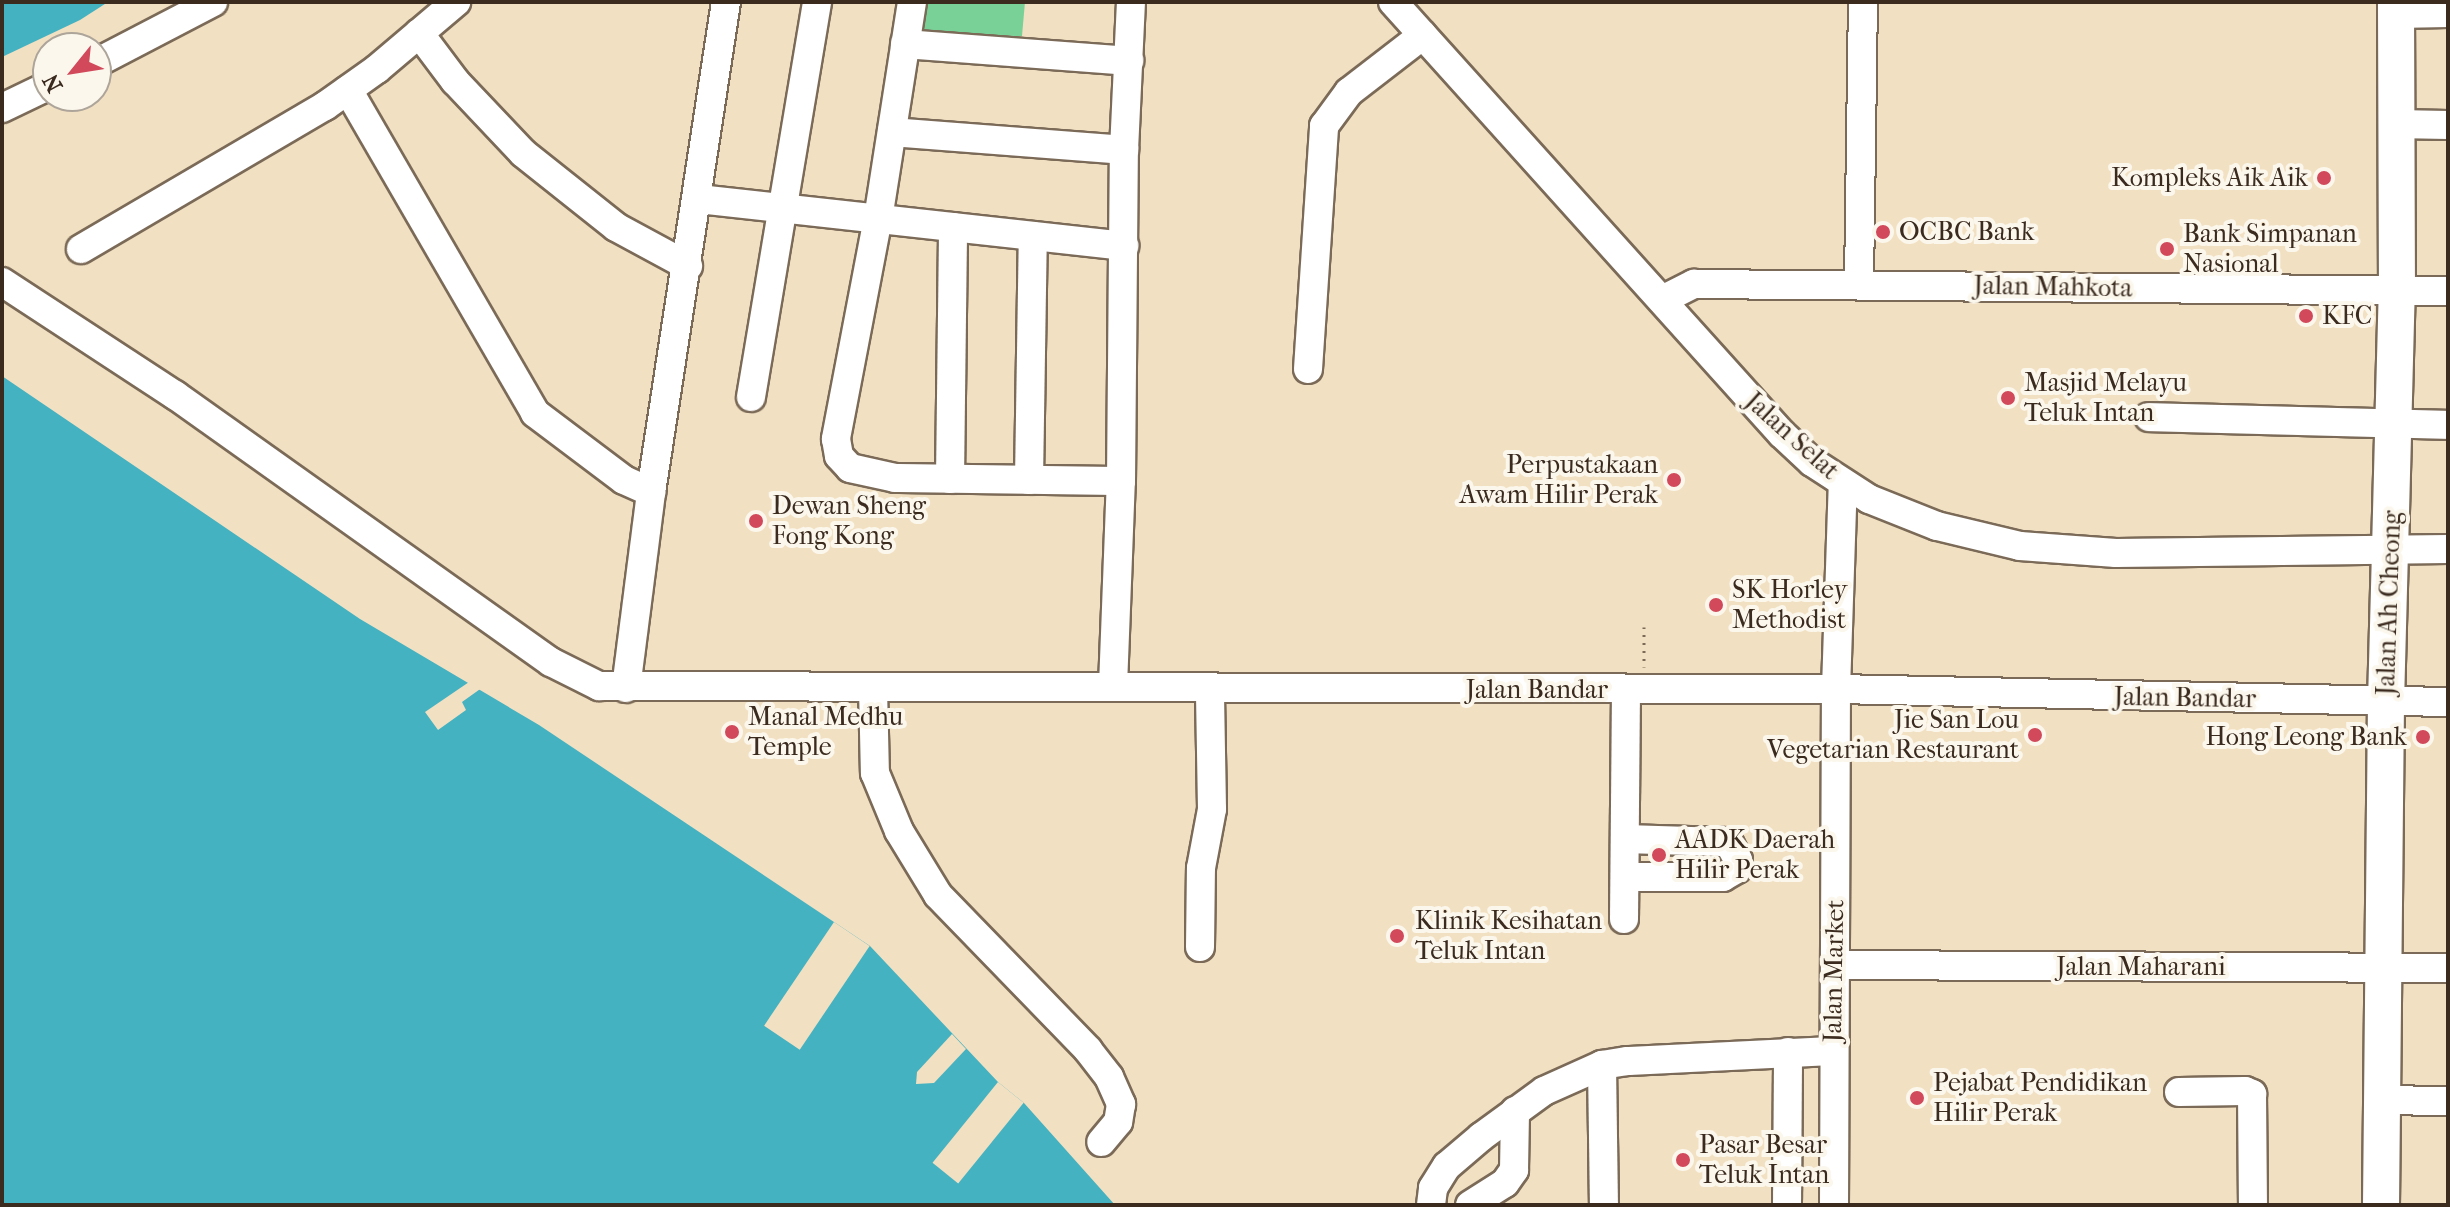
<!DOCTYPE html>
<style>
body{margin:0}
#map{position:relative;width:2450px;height:1207px;overflow:hidden;background:#f2e0c2;font-family:"IM FELL French Canon",serif}
div>[style]{position:absolute}
.green>*{inset:0;background:#79d197}
.water>*{inset:0;background:#44b2c1}
.pier>*{inset:0;background:#f2e0c2;transform-origin:0 0}
.path>*{height:3px;margin-top:-1.5px;transform-origin:0;background:repeating-linear-gradient(90deg,#7b6a57 0 2px,transparent 0 8px)}
.roads{filter:drop-shadow(2px 0 #7b6a57) drop-shadow(-2px 0 #7b6a57) drop-shadow(0 2px #7b6a57) drop-shadow(0 -2px #7b6a57)}
.minor>*{height:28px;margin:-14px;padding:0 14px;transform-origin:14px;border-radius:14px;background:#fff}
.major>*{height:36px;margin:-18px;padding:0 18px;transform-origin:18px;border-radius:18px;background:#fff}
.dots>*{width:22px;height:22px;translate:-50% -50%;box-sizing:border-box;border:4px solid #fbf7ec;border-radius:50%}
span{translate:-50% -50%;white-space:nowrap;text-align:center;line-height:1.15;-webkit-text-stroke:8px #fbf7ec;paint-order:stroke}
.poi-label{font-size:26px;color:#3b2a1e}
.right{translate:-100% -50%;text-align:right}
.left{translate:0 -50%;text-align:left}
.street-label{font-size:26px;color:#3b2a1e}
.frame{position:absolute;inset:0;border:4px solid #3b2a1e;pointer-events:none}
.north{position:absolute;left:32px;top:32px;width:80px;height:80px;box-sizing:border-box;background:#fbf7ec;border:2px solid #aea59a;border-radius:50%;rotate:240deg;font-size:22px;font-weight:700;line-height:32px;text-align:center;color:#3b2a1e}
.north::after{content:'';display:block;margin:auto;width:28px;height:36px;background:#d1495b;clip-path:polygon(50% 0,100% 100%,50% 72%,0 100%)}
</style>
<div id="map">
<div class="green">
<div style="clip-path:polygon(921px 2px,1025px 2px,1022px 36px,924px 35px,918px 26px)"></div>
</div>
<div class="water">
<div style="clip-path:polygon(2px 2px,108px 2px,80px 20px,2px 57px)"></div>
<div style="clip-path:polygon(2px 376px,360px 619px,539px 725px,870px 946px,998px 1082px,1024px 1103px,1115px 1205px,2px 1205px)"></div>
</div>
<div class="pier">
<div style="clip-path:polygon(472px 680px,483px 687px,462px 702px,466px 710px,438px 730px,425px 712px)"></div>
<div style="left:834px;top:922px;width:43px;height:125px;rotate:34deg"></div>
<div style="clip-path:polygon(952px 1034px,966px 1049px,934px 1083px,916px 1084px,917px 1072px)"></div>
<div style="left:998px;top:1082px;width:33px;height:104px;rotate:39deg"></div>
</div>
<div class="path">
<div style="left:1644px;top:627px;width:40px;rotate:90deg"></div>
</div>
<div class="roads">
<div class="minor">
<div style="left:912px;top:2px;width:219px;rotate:98.9deg"></div>
<div style="left:878px;top:218px;width:225px;rotate:100.8deg"></div>
<div style="left:836px;top:439px;width:17px;rotate:80deg"></div>
<div style="left:839px;top:456px;width:16px;rotate:47deg"></div>
<div style="left:850px;top:468px;width:46px;rotate:12.5deg"></div>
<div style="left:895px;top:478px;width:226px;rotate:0.8deg"></div>
<div style="left:1393px;top:2px;width:581px;rotate:48deg"></div>
<div style="left:1782px;top:434px;width:41px;rotate:43deg"></div>
<div style="left:1812px;top:462px;width:68px;rotate:33deg"></div>
<div style="left:1869px;top:499px;width:73px;rotate:21.7deg"></div>
<div style="left:1937px;top:526px;width:85px;rotate:13.5deg"></div>
<div style="left:2020px;top:546px;width:96px;rotate:4.2deg"></div>
<div style="left:2116px;top:553px;width:332px;rotate:-0.7deg"></div>
<div style="left:2396px;top:14px;width:52px;rotate:-1.1deg"></div>
<div style="left:419px;top:33px;width:60px;rotate:53.1deg"></div>
<div style="left:455px;top:81px;width:99px;rotate:46.6deg"></div>
<div style="left:523px;top:153px;width:119px;rotate:38.5deg"></div>
<div style="left:616px;top:227px;width:82px;rotate:28.4deg"></div>
<div style="left:905px;top:44px;width:225px;rotate:4.3deg"></div>
<div style="left:96px;top:63px;width:132px;rotate:-27.5deg"></div>
<div style="left:348px;top:90px;width:373px;rotate:59.9deg"></div>
<div style="left:535px;top:413px;width:111px;rotate:37deg"></div>
<div style="left:624px;top:480px;width:30px;rotate:24deg"></div>
<div style="left:2px;top:108px;width:51px;rotate:-25.6deg"></div>
<div style="left:2396px;top:124px;width:52px;rotate:1.1deg"></div>
<div style="left:892px;top:132px;width:233px;rotate:4.4deg"></div>
<div style="left:699px;top:199px;width:428px;rotate:6.3deg"></div>
<div style="left:81px;top:249px;width:283px;rotate:-30.4deg"></div>
<div style="left:325px;top:106px;width:64px;rotate:-35.4deg"></div>
<div style="left:377px;top:69px;width:104px;rotate:-40.3deg"></div>
<div style="left:2px;top:282px;width:207px;rotate:33.2deg"></div>
<div style="left:175px;top:395px;width:461px;rotate:35.4deg"></div>
<div style="left:551px;top:662px;width:54px;rotate:26.6deg"></div>
<div style="left:599px;top:686px;width:1237px;rotate:0.14deg"></div>
<div style="left:1836px;top:689px;width:612px;rotate:1.22deg"></div>
<div style="left:1859px;top:284px;width:282px;rotate:-89.2deg"></div>
<div style="left:1662px;top:300px;width:36px;rotate:-27deg"></div>
<div style="left:1694px;top:284px;width:754px;rotate:0.53deg"></div>
<div style="left:1308px;top:369px;width:244px;rotate:-86.2deg"></div>
<div style="left:1324px;top:126px;width:42px;rotate:-53.7deg"></div>
<div style="left:1349px;top:92px;width:93px;rotate:-37.6deg"></div>
<div style="left:751px;top:397px;width:400px;rotate:-80.5deg"></div>
<div style="left:2149px;top:417px;width:299px;rotate:1.5deg"></div>
<div style="left:950px;top:479px;width:252px;rotate:-89.3deg"></div>
<div style="left:1029px;top:480px;width:244px;rotate:-89.1deg"></div>
<div style="left:1113px;top:686px;width:205px;rotate:-87.8deg"></div>
<div style="left:1121px;top:481px;width:331px;rotate:-89.5deg"></div>
<div style="left:1124px;top:150px;width:148px;rotate:-87.3deg"></div>
<div style="left:626px;top:688px;width:198px;rotate:-82.7deg"></div>
<div style="left:651px;top:492px;width:496px;rotate:-81.3deg"></div>
<div style="left:873px;top:688px;width:85px;rotate:88.7deg"></div>
<div style="left:875px;top:773px;width:63px;rotate:67.5deg"></div>
<div style="left:899px;top:831px;width:75px;rotate:58.6deg"></div>
<div style="left:938px;top:895px;width:216px;rotate:45.9deg"></div>
<div style="left:1088px;top:1050px;width:34px;rotate:52deg"></div>
<div style="left:1109px;top:1077px;width:30px;rotate:66deg"></div>
<div style="left:1121px;top:1104px;width:18px;rotate:99deg"></div>
<div style="left:1118px;top:1122px;width:26px;rotate:130deg"></div>
<div style="left:1625px;top:877px;width:98px"></div>
<div style="left:1723px;top:877px;width:16px;rotate:-30deg"></div>
<div style="left:1737px;top:869px;width:9px;rotate:-84deg"></div>
<div style="left:1738px;top:860px;width:17px;rotate:-118deg"></div>
<div style="left:1730px;top:845px;width:8px;rotate:-157deg"></div>
<div style="left:1723px;top:842px;width:98px;rotate:-178.2deg"></div>
<div style="left:1624px;top:919px;width:228px;rotate:-89.5deg"></div>
<div style="left:1200px;top:947px;width:79px;rotate:-89.3deg"></div>
<div style="left:1201px;top:868px;width:60px;rotate:-79.4deg"></div>
<div style="left:1212px;top:809px;width:120px;rotate:-91deg"></div>
<div style="left:1835px;top:965px;width:613px;rotate:0.28deg"></div>
<div style="left:1602px;top:1065px;width:138px;rotate:89.2deg"></div>
<div style="left:2179px;top:1092px;width:66px;rotate:-0.9deg"></div>
<div style="left:2245px;top:1091px;width:8px;rotate:23deg"></div>
<div style="left:2252px;top:1094px;width:111px;rotate:89.5deg"></div>
<div style="left:2381px;top:1100px;width:67px;rotate:0.9deg"></div>
<div style="left:1431px;top:1205px;width:17px;rotate:-83deg"></div>
<div style="left:1433px;top:1188px;width:26px;rotate:-58deg"></div>
<div style="left:1447px;top:1166px;width:45px;rotate:-40.5deg"></div>
<div style="left:1481px;top:1137px;width:78px;rotate:-36.1deg"></div>
<div style="left:1544px;top:1091px;width:64px;rotate:-24.1deg"></div>
<div style="left:1602px;top:1065px;width:26px;rotate:-9deg"></div>
<div style="left:1628px;top:1061px;width:205px;rotate:-2.8deg"></div>
<div style="left:1470px;top:1205px;width:41px;rotate:-32.2deg"></div>
<div style="left:1505px;top:1183px;width:16px;rotate:-55deg"></div>
<div style="left:1514px;top:1170px;width:59px;rotate:-89deg"></div>
<div style="left:1787px;top:1205px;width:153px;rotate:-89.6deg"></div>
<div style="left:1834px;top:1205px;width:516px;rotate:-89.78deg"></div>
<div style="left:1836px;top:689px;width:206px;rotate:-88.1deg"></div>
</div>
<div class="major">
<div style="left:2381px;top:1205px;width:502px;rotate:-89.43deg"></div>
<div style="left:2386px;top:703px;width:411px;rotate:-88.5deg"></div>
<div style="left:2397px;top:292px;width:290px;rotate:-90.2deg"></div>
</div>
</div>
<div class="dots">
<div style="left:2324px;top:178px;background:#d1495b"></div>
<div style="left:1883px;top:232px;background:#d1495b"></div>
<div style="left:2167px;top:249px;background:#d1495b"></div>
<div style="left:2306px;top:316px;background:#d1495b"></div>
<div style="left:2008px;top:398px;background:#d1495b"></div>
<div style="left:1674px;top:480px;background:#d1495b"></div>
<div style="left:756px;top:521px;background:#d1495b"></div>
<div style="left:1716px;top:605px;background:#d1495b"></div>
<div style="left:732px;top:732px;background:#d1495b"></div>
<div style="left:2035px;top:735px;background:#d1495b"></div>
<div style="left:2423px;top:737px;background:#d1495b"></div>
<div style="left:1659px;top:855px;background:#d1495b"></div>
<div style="left:1397px;top:936px;background:#d1495b"></div>
<div style="left:1917px;top:1098px;background:#d1495b"></div>
<div style="left:1683px;top:1160px;background:#d1495b"></div>
</div>
<div class="poi-label">
<span class="right" style="left:2308px;top:178px">Kompleks Aik Aik</span>
<span class="left" style="left:1899px;top:232px">OCBC Bank</span>
<span class="left" style="left:2183px;top:249px">Bank Simpanan<br>Nasional</span>
<span class="left" style="left:2322px;top:316px">KFC</span>
<span class="left" style="left:2024px;top:398px">Masjid Melayu<br>Teluk Intan</span>
<span class="right" style="left:1658px;top:480px">Perpustakaan<br>Awam Hilir Perak</span>
<span class="left" style="left:772px;top:521px">Dewan Sheng<br>Fong Kong</span>
<span class="left" style="left:1732px;top:605px">SK Horley<br>Methodist</span>
<span class="left" style="left:748px;top:732px">Manal Medhu<br>Temple</span>
<span class="right" style="left:2019px;top:735px">Jie San Lou<br>Vegetarian Restaurant</span>
<span class="right" style="left:2407px;top:737px">Hong Leong Bank</span>
<span class="left" style="left:1675px;top:855px">AADK Daerah<br>Hilir Perak</span>
<span class="left" style="left:1415px;top:936px">Klinik Kesihatan<br>Teluk Intan</span>
<span class="left" style="left:1933px;top:1098px">Pejabat Pendidikan<br>Hilir Perak</span>
<span class="left" style="left:1699px;top:1160px">Pasar Besar<br>Teluk Intan</span>
</div>
<div class="street-label">
<span style="left:2053px;top:287px;rotate:1deg">Jalan Mahkota</span>
<span style="left:1792px;top:436px;rotate:42deg">Jalan Selat</span>
<span style="left:2389px;top:603px;rotate:-88deg">Jalan Ah Cheong</span>
<span style="left:1537px;top:690px">Jalan Bandar</span>
<span style="left:2185px;top:698px;rotate:1deg">Jalan Bandar</span>
<span style="left:2141px;top:967px">Jalan Maharani</span>
<span style="left:1834px;top:971px;rotate:-89deg">Jalan Market</span>
</div>
<div class="frame"></div>
<div class="north">N</div>
</div>
